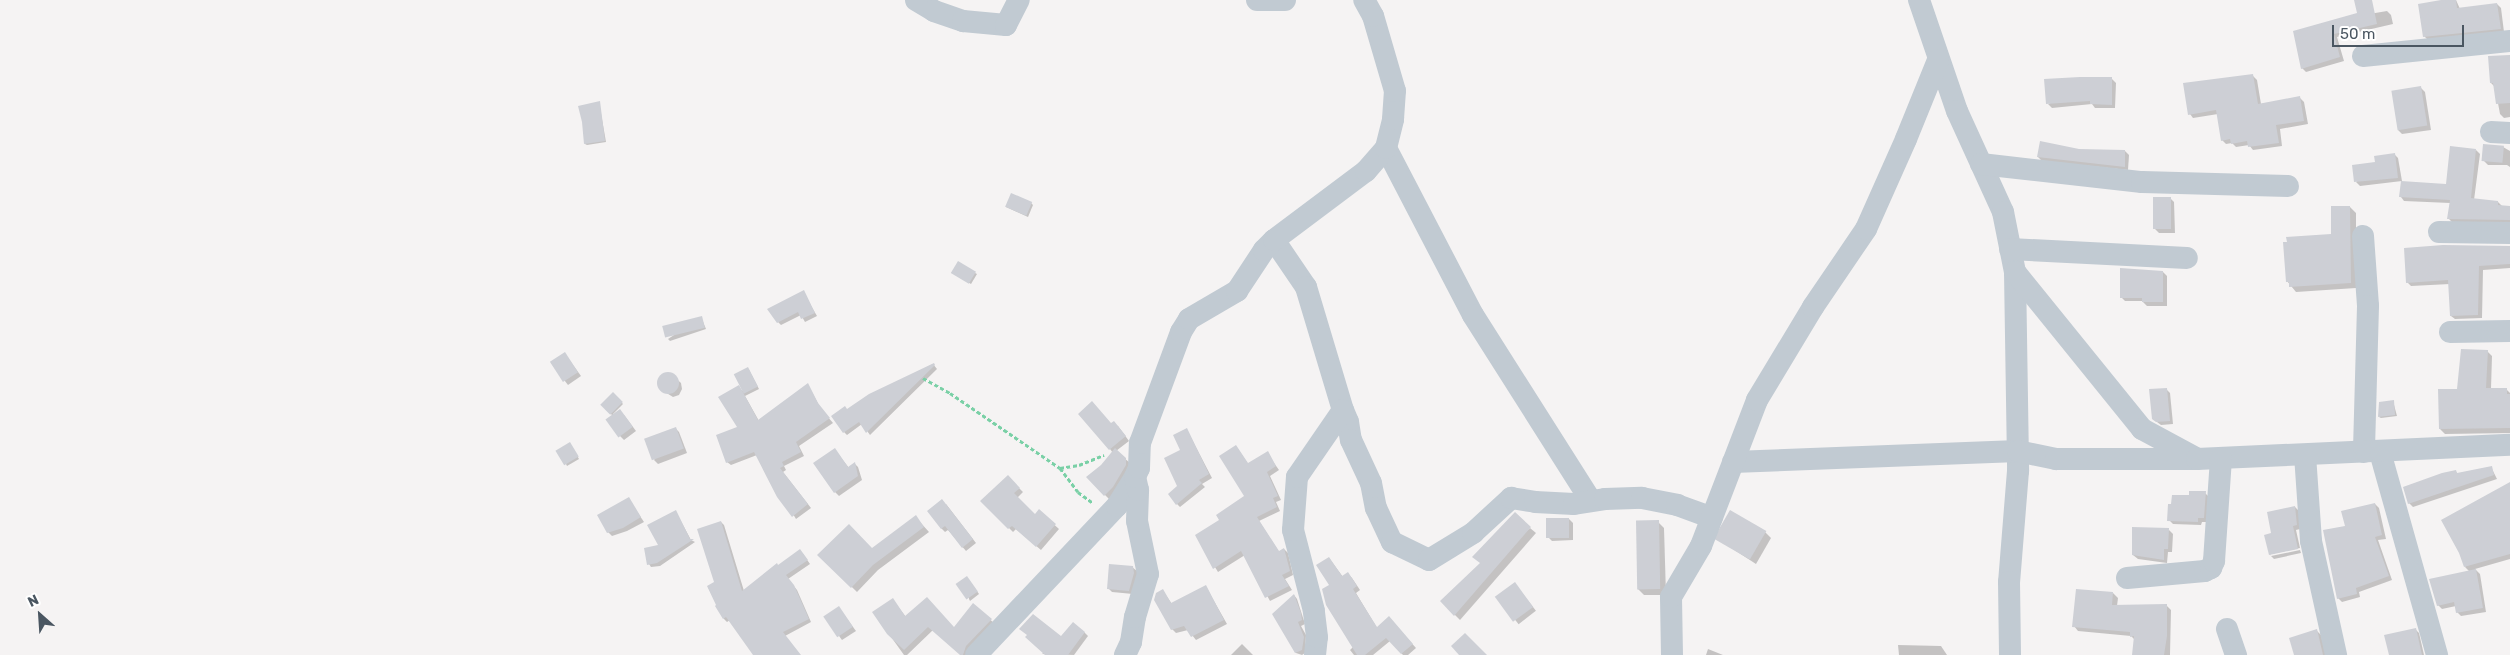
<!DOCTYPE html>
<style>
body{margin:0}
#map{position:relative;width:2510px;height:655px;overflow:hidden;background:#f5f3f3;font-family:Rubik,sans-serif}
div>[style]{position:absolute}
.shadow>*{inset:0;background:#0003;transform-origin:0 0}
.building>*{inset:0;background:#cdcfd5;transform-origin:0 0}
.round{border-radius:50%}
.path>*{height:3px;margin-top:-1.5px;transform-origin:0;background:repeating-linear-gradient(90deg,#7ad0a6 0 4px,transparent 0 6.5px)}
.minor>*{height:22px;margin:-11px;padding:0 11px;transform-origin:11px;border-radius:11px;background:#c1cad2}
span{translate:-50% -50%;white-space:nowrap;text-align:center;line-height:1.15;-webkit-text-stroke:5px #fff;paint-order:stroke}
.north{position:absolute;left:15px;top:590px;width:50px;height:50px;-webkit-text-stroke:4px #fff;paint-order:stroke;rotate:334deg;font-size:14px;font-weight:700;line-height:20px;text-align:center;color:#4a5661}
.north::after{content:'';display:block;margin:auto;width:18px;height:22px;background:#4a5661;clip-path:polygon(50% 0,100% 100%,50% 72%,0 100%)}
.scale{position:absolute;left:2332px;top:25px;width:132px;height:22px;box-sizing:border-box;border:2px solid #4a5661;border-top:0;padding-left:6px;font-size:15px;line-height:18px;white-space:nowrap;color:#4a5661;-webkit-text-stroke:4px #fff;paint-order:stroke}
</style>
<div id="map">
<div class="shadow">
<div style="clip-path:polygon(2448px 0,2456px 0,2460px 9px,2497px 4px,2501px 8px,2504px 32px,2428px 40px,2424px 36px)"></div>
<div style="clip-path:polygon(2387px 11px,2391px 15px,2393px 24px,2337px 37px,2344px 61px,2306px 72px,2302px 68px,2334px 20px)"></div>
<div style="clip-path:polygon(2510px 56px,2510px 117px,2504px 118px,2500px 114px,2495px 87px,2491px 83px)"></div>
<div style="clip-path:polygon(2253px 76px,2257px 80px,2261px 104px,2300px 98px,2304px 102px,2308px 124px,2280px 129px,2282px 146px,2253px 150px,2249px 145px,2236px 147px,2232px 143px,2226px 144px,2222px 140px,2218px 114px,2193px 118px,2190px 114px)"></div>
<div style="clip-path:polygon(2112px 79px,2116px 83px,2115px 108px,2095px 108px,2092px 104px,2052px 108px,2048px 104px)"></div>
<div style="clip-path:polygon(2421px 88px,2425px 92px,2431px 130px,2402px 134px,2398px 130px)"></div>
<div style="clip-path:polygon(599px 102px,606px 142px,587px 145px,585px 144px)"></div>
<div style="clip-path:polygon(2503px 147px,2510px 151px,2510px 167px,2507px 165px,2488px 165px,2484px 161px)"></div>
<div style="clip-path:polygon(2079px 150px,2125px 151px,2129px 155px,2128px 170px,2042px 161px,2038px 157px)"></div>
<div style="clip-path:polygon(2476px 150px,2480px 154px,2474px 200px,2498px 202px,2502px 206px,2510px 207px,2510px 223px,2452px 222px,2449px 219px,2450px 203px,2404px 201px,2401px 197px,2447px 185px)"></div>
<div style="clip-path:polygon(2394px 154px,2398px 158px,2402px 181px,2360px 186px,2356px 182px,2376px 163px)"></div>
<div style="clip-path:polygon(2170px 198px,2174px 202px,2175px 233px,2159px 233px,2155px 229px)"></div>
<div style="clip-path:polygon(1031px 203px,1033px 205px,1028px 217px,1006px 207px)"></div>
<div style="clip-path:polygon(2350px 207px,2356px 213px,2356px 288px,2296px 292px,2287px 281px,2332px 235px)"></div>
<div style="clip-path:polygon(2510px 247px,2510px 268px,2483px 270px,2482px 318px,2455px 319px,2451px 316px,2450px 284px,2411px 286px,2407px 282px)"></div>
<div style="clip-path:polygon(2163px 272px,2167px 276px,2167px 306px,2147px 306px,2142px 301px,2125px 301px,2121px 297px)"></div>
<div style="clip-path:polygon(975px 273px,977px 274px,971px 284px,954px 274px)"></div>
<div style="clip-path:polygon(803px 292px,817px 316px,805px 322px,801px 315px,781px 325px,778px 322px)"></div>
<div style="clip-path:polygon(701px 317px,706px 329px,670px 341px,668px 339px)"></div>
<div style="clip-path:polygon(2487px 351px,2492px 356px,2491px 389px,2506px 389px,2510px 393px,2510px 433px,2445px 434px,2440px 429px,2458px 390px)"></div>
<div style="clip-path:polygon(568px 358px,581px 376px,568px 385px,551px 363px)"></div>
<div style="clip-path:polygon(933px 364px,937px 369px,870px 435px,862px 424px,847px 435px,844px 432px,847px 410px)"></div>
<div style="clip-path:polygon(749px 370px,759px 389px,745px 396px,759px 421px,808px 385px,821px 409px,833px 423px,799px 446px,804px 456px,784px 466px,786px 470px,783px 472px,811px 508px,796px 519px,757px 455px,731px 465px,727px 462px,739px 428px,738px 387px,744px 392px)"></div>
<div style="clip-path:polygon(663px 375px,672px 375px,681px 383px,682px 389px,679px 395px,673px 397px,660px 389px,658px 383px)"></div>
<div style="clip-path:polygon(2166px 389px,2170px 393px,2173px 424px,2161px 425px,2153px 419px)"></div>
<div style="clip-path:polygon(613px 393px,623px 404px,613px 414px,624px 415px,636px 431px,624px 440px,620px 436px,613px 416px,602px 405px)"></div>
<div style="clip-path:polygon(2393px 401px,2397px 416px,2381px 418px,2379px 417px)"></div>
<div style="clip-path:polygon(1111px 424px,1118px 426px,1129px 441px,1116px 451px,1130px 463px,1117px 491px,1109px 499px,1087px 477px,1102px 466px,1113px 453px,1110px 449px)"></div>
<div style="clip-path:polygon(675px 428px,679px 432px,687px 453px,658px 464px,654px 460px)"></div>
<div style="clip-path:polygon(1187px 430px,1212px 478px,1202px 484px,1205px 487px,1180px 507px,1177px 504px,1182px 450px)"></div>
<div style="clip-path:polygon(571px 445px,579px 459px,567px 466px,566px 464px)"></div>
<div style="clip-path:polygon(1236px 446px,1248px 464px,1267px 453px,1279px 470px,1270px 476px,1281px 500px,1276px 502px,1280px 511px,1259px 521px,1279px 552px,1284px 549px,1288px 553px,1293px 575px,1285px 579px,1292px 590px,1270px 601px,1245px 555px,1218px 572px,1196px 536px,1221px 520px,1246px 497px)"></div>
<div style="clip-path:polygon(835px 450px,849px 468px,855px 464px,858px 467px,862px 480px,839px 496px,835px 492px)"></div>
<div style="clip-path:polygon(2491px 467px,2497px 479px,2413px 507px,2409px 503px,2456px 472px,2458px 474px)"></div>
<div style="clip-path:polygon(1008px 477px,1023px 492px,1017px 498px,1035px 516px,1039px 511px,1059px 529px,1041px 550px,1016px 529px,1013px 532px,982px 501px)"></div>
<div style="clip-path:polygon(2510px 483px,2510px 559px,2475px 569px,2480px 574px,2486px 612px,2461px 616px,2457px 612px,2456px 606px,2442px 609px,2438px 605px,2470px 572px,2465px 567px)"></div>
<div style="clip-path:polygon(2205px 493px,2209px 497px,2207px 522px,2202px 522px,2201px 525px,2173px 524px,2169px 520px,2190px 496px)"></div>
<div style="clip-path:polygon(628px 498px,644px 522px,627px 531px,612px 536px,608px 532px)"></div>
<div style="clip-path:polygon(946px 504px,976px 543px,966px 551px,948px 530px,945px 532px,941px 528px)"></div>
<div style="clip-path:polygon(2375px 504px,2379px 508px,2386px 539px,2378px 540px,2392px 580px,2359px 592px,2360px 597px,2342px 602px,2338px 598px,2346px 527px)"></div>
<div style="clip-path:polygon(2295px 507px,2299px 511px,2300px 529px,2296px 530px,2300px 548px,2271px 554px,2271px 556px,2266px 536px,2273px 534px)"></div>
<div style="clip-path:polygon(676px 512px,691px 540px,695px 542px,660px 566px,651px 567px,649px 564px)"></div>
<div style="clip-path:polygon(1569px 519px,1573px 523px,1573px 540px,1552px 541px,1548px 537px)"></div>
<div style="clip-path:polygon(721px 522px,724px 525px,744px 591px,778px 566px,803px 554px,810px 564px,788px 579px,797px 590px,811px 622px,785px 636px,800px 655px,760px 655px,730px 620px,727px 622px,724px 619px,708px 587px,715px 583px)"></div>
<div style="clip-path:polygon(920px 522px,929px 532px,878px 570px,857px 592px,819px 555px,872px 550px)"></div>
<div style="clip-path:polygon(1658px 522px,1664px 528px,1666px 595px,1644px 595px,1638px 589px)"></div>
<div style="clip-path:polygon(1530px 528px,1536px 533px,1460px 620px,1441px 601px)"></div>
<div style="clip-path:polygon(2169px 530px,2173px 534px,2172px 552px,2168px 552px,2167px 563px,2138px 559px,2133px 555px)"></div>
<div style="clip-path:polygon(1765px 532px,1771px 538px,1756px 564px,1719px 540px)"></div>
<div style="clip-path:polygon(2300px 550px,2301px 553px,2274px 559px,2271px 556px)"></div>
<div style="clip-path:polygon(1329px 558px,1343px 577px,1348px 574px,1352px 578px,1360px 590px,1356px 593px,1377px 628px,1389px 618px,1416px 648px,1408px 655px,1403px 655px,1390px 641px,1373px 655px,1354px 655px,1350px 650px,1353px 647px,1330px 585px)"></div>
<div style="clip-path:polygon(1132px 567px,1137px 571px,1138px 578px,1133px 594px,1112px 592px,1108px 588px)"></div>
<div style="clip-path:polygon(969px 580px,979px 594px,970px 601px,969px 599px)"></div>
<div style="left:1515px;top:584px;width:34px;height:22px;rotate:52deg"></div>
<div style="clip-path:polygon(1206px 587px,1227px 624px,1196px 640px,1188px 630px,1176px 633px,1172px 629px,1163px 591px,1172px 604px)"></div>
<div style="clip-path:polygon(2113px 593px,2118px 598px,2117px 606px,2166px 605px,2171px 610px,2170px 655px,2134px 655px,2135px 640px,2131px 636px,2078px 631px,2074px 626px)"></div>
<div style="clip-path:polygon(1294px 595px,1297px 599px,1305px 624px,1301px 626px,1306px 635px,1305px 653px,1302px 655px,1296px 653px,1274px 615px)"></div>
<div style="clip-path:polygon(896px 604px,906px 617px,954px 628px,974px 605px,995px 624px,968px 655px,961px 655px,933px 630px,907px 655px,904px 655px,874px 613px)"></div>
<div style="clip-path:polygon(842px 612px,856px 631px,842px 640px,825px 617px)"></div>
<div style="clip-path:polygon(2415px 629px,2419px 633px,2424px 655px,2390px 655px)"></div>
<div style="clip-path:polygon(2317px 631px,2321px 635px,2326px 655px,2296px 655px)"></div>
<div style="clip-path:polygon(1084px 632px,1088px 636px,1074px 655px,1042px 654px,1061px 638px)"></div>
<div style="clip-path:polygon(1242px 644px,1253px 655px,1231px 655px)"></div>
<div style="clip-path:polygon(1898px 645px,1941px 646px,1947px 655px,1899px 655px)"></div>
<div style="clip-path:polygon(1708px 649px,1723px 655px,1706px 655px)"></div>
</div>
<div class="building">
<div style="clip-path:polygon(2354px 0,2372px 0,2377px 24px,2334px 34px,2340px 57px,2301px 69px,2293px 31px,2357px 13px)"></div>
<div style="clip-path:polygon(2441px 0,2456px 0,2457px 8px,2497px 3px,2501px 29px,2423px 37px,2418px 4px)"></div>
<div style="clip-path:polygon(2510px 55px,2510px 103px,2496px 104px,2493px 83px,2490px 83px,2488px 56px)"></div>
<div style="clip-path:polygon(2253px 74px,2258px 104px,2300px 96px,2304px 121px,2276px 125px,2279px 143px,2248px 147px,2247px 141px,2231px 144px,2230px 139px,2221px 141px,2216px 110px,2188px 115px,2183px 83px)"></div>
<div style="clip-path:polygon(2080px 77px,2112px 77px,2112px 105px,2090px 104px,2090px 101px,2046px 104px,2044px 79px)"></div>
<div style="left:2421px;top:86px;width:40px;height:30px;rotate:81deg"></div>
<div style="clip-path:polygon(600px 101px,605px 141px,584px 144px,582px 122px,578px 106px)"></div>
<div style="clip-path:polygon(2040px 141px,2079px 149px,2125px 150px,2125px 167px,2037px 157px)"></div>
<div style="left:2483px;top:144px;width:21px;height:17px;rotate:5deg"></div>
<div style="clip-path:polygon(2450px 146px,2476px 149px,2471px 198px,2498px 201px,2498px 205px,2510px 206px,2510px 220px,2447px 219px,2450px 200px,2399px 197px,2401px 181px,2446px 184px)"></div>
<div style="clip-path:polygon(2395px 153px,2398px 178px,2354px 182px,2352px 165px,2375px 162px,2374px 156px)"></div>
<div style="left:1011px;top:193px;width:23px;height:15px;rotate:23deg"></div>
<div style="left:2153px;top:197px;width:18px;height:32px"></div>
<div style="clip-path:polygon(2331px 206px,2350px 206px,2351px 283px,2289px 287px,2289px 282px,2286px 282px,2283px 242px,2287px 242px,2286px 237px,2331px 234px)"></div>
<div style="clip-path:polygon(2443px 245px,2510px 246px,2510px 264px,2479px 266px,2478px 315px,2450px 316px,2448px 280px,2406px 283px,2404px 248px)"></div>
<div style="left:958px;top:261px;width:21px;height:14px;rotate:31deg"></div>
<div style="clip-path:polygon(2120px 268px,2163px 271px,2163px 302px,2142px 302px,2142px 298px,2120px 298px)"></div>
<div style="clip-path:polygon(804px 290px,815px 313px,801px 319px,798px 312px,777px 323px,767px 309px)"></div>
<div style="left:702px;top:316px;width:12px;height:41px;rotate:76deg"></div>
<div style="clip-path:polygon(2461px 349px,2488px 350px,2486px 388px,2507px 388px,2507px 394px,2510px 394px,2510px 428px,2439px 429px,2438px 389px,2457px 389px)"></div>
<div style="left:565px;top:352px;width:24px;height:18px;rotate:57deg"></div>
<div style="clip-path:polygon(934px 363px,935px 365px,866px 433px,859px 422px,843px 433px,831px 416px,845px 406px,847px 409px,869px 394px)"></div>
<div style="left:748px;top:367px;width:22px;height:16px;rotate:63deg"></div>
<div class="round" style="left:657px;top:372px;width:22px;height:22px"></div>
<div style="clip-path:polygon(808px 383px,818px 403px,830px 418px,796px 442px,801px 452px,782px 462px,784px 466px,780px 468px,808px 504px,792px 517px,777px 497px,754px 452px,726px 463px,716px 435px,737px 427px,718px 397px,739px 385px,758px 420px)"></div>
<div style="clip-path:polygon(2167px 388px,2170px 421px,2156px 422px,2152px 419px,2149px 389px)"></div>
<div style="left:613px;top:392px;width:14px;height:18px;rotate:45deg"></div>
<div style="clip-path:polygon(2394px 400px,2395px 415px,2378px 417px,2379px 402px)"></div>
<div style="clip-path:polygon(1092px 401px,1111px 423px,1114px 421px,1126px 436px,1109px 450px,1078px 414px)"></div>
<div style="left:620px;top:409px;width:22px;height:18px;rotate:54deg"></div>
<div style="left:676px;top:427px;width:23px;height:34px;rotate:70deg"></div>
<div style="clip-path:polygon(1187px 428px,1209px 474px,1199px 480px,1202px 483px,1176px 505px,1168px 494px,1177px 486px,1164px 458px,1180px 450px,1173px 435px)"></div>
<div style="left:570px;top:442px;width:17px;height:17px;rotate:59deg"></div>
<div style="clip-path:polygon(1236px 445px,1248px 463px,1268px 451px,1276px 466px,1267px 472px,1278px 496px,1273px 498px,1277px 507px,1257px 517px,1279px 551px,1284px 548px,1290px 571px,1282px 575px,1289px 586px,1265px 598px,1241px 551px,1213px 569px,1195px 535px,1219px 520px,1216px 515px,1244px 496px,1219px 456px)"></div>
<div style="clip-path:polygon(835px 448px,848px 467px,855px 462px,858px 476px,834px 493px,813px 463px)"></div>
<div style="clip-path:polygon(1115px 448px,1126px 458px,1126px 465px,1113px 487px,1104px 496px,1086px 477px,1101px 465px)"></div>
<div style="clip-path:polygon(2492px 466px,2494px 475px,2408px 504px,2403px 487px,2442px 473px,2456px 470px,2457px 473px)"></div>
<div style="clip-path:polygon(1008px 475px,1020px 488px,1014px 493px,1035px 514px,1039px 509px,1056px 524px,1036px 547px,1012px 526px,1008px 529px,980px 501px)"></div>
<div style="clip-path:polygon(2510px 482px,2510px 554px,2464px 567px,2459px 553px,2441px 520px)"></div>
<div style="clip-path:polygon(2189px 491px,2206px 491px,2204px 518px,2198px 518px,2198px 522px,2167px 521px,2168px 504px,2171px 504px,2172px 495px,2189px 495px)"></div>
<div style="clip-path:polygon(629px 497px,641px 517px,623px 528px,607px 533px,597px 515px)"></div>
<div style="clip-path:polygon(942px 499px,973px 539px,962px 548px,945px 526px,941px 529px,927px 511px)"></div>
<div style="clip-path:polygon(2375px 503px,2382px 535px,2375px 537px,2389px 576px,2356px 588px,2357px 594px,2337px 599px,2323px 530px,2345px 526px,2341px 511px)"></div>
<div style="clip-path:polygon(2295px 506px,2297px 525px,2293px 526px,2298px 549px,2269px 555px,2264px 535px,2271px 533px,2267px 512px)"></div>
<div style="clip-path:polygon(676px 510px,690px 539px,694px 539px,657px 563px,647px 565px,644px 548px,658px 545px,647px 525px)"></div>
<div style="left:1730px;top:510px;width:42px;height:33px;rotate:30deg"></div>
<div style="clip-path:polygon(1515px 512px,1531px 527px,1454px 616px,1440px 601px,1480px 563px,1472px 557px)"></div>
<div style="clip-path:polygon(916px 515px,924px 527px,873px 565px,851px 588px,817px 555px,849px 524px,872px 548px)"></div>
<div style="left:1546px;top:518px;width:23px;height:20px"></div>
<div style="left:1659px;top:520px;width:69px;height:23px;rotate:89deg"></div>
<div style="clip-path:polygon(721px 521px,742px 591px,777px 563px,778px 565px,800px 549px,808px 560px,786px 575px,794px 585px,809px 619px,783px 632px,801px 655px,753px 655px,726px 617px,723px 619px,715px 606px,716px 605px,707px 586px,714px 582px,697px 529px)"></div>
<div style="clip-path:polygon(2132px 527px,2169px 528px,2168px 549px,2164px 549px,2164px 560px,2132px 555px)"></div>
<div style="clip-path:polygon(1329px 557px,1342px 576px,1348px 572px,1357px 586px,1353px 589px,1377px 627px,1389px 616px,1413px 644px,1401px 654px,1386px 638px,1365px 655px,1357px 655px,1326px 605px,1322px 589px,1329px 585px,1316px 565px)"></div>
<div style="clip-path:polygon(1109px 564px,1133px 566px,1134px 573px,1129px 591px,1107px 589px)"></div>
<div style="clip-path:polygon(2476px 569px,2483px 608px,2456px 613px,2454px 602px,2437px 606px,2429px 579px)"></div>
<div style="left:967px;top:576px;width:19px;height:14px;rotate:55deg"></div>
<div style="left:1515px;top:582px;width:31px;height:25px;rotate:54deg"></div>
<div style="clip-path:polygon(1206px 585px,1224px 620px,1191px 637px,1184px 626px,1171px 630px,1154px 600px,1156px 593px,1163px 589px,1171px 603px)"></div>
<div style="clip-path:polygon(2076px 589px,2113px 592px,2112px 605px,2167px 604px,2167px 636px,2164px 655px,2132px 655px,2134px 636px,2130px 637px,2130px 632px,2072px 627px)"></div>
<div style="clip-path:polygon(1294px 594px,1301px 613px,1302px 620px,1298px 622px,1304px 637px,1302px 650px,1295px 653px,1272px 614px)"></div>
<div style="clip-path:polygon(927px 597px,954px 627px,973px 603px,992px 619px,966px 646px,963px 655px,960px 655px,928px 627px,904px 650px,887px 634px,872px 612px,893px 598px,905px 616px)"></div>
<div style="left:839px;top:606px;width:25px;height:19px;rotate:56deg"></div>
<div style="clip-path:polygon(1033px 614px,1061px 636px,1073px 622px,1085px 632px,1068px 655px,1045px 655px,1025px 637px,1027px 635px,1019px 629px)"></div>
<div style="clip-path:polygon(2416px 628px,2422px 655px,2389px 655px,2384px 635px)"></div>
<div style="clip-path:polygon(2317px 629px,2323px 655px,2294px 655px,2289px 638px)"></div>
<div style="clip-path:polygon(1465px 633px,1487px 655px,1459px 655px,1451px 646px)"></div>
</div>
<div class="path">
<div style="left:923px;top:378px;width:31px;rotate:29deg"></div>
<div style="left:950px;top:393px;width:133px;rotate:34.3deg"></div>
<div style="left:1060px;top:468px;width:30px;rotate:53deg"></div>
<div style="left:1078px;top:492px;width:19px;rotate:36deg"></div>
<div style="left:1060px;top:468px;width:19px;rotate:-9deg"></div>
<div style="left:1079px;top:465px;width:27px;rotate:-22deg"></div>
</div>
<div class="minor">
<div style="left:916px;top:0;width:21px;rotate:31deg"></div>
<div style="left:934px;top:11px;width:31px;rotate:19deg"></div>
<div style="left:963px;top:21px;width:43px;rotate:5.3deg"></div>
<div style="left:1006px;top:25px;width:28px;rotate:-63deg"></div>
<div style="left:1257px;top:0;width:28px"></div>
<div style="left:1919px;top:0;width:117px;rotate:71.1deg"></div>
<div style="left:1957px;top:111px;width:111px;rotate:65.5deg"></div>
<div style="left:2003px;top:212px;width:61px;rotate:78.7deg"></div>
<div style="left:2015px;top:272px;width:199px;rotate:89.1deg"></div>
<div style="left:2018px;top:471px;width:111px;rotate:94.6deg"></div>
<div style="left:2009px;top:582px;width:73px;rotate:89.2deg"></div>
<div style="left:2363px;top:56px;width:148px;rotate:-5.8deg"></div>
<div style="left:2491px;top:132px;width:19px;rotate:3deg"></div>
<div style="left:1386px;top:148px;width:188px;rotate:62.5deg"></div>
<div style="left:1473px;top:315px;width:220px;rotate:57.6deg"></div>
<div style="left:1981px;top:164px;width:162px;rotate:6.4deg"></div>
<div style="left:2142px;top:182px;width:146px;rotate:1.6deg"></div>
<div style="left:2439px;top:232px;width:71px;rotate:0.8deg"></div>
<div style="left:2363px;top:236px;width:70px;rotate:85.9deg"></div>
<div style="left:2368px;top:306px;width:146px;rotate:91.6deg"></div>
<div style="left:1274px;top:240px;width:57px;rotate:55.8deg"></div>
<div style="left:1306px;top:287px;width:128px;rotate:73.3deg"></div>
<div style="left:1343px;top:410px;width:13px;rotate:67deg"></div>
<div style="left:1348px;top:422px;width:18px;rotate:81deg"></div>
<div style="left:1351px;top:440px;width:47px;rotate:65.1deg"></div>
<div style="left:1371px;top:483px;width:25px;rotate:79deg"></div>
<div style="left:1376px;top:508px;width:38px;rotate:65deg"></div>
<div style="left:1392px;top:542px;width:41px;rotate:25.9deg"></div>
<div style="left:1429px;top:560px;width:52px;rotate:-31.5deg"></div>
<div style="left:1473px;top:533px;width:52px;rotate:-42.6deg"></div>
<div style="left:1511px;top:498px;width:24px;rotate:9deg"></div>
<div style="left:1535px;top:502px;width:39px;rotate:3deg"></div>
<div style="left:1574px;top:504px;width:31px;rotate:-9deg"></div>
<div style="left:1605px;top:499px;width:37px;rotate:-2deg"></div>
<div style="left:1642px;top:498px;width:36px;rotate:11deg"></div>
<div style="left:1677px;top:505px;width:37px;rotate:20deg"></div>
<div style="left:2010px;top:249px;width:177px;rotate:2.9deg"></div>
<div style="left:2015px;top:272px;width:202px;rotate:51deg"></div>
<div style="left:2142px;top:429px;width:61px;rotate:28.2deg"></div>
<div style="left:2450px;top:332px;width:60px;rotate:-1deg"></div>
<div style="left:2380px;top:452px;width:211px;rotate:74.3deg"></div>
<div style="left:2305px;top:455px;width:86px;rotate:86deg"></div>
<div style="left:2311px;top:541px;width:117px;rotate:77.6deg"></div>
<div style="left:1733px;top:462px;width:285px;rotate:-2.2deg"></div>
<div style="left:2018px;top:451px;width:39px;rotate:12deg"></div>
<div style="left:2056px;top:459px;width:141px"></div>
<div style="left:2197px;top:459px;width:313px;rotate:-2.6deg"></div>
<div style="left:2127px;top:578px;width:78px;rotate:-5.1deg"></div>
<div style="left:2205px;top:571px;width:7px;rotate:-27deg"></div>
<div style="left:2211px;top:568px;width:8px;rotate:-67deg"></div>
<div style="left:2214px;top:561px;width:103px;rotate:-86.1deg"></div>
<div style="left:2227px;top:629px;width:28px;rotate:71deg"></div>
<div style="left:976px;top:655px;width:205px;rotate:-46.6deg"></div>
<div style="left:1117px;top:506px;width:34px;rotate:-58deg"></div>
<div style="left:1125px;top:655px;width:14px;rotate:-65deg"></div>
<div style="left:1131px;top:642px;width:25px;rotate:-81deg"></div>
<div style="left:1135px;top:617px;width:45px;rotate:-73.2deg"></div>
<div style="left:1148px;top:574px;width:54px;rotate:-101.7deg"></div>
<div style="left:1137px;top:521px;width:31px;rotate:-88deg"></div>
<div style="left:1138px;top:490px;width:13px;rotate:-103deg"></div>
<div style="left:1135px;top:477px;width:10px;rotate:-66deg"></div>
<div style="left:1139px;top:468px;width:25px;rotate:-88deg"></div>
<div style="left:1140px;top:443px;width:118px;rotate:-69.7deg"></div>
<div style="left:1181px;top:332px;width:15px;rotate:-58deg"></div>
<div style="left:1189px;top:319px;width:56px;rotate:-30.3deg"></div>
<div style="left:1237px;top:291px;width:49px;rotate:-56.6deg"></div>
<div style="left:1264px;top:250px;width:14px;rotate:-45deg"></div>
<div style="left:1274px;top:240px;width:115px;rotate:-36.9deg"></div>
<div style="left:1366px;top:171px;width:30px;rotate:-49deg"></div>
<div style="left:1386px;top:148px;width:30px;rotate:-76deg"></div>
<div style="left:1393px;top:119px;width:28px;rotate:-86deg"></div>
<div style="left:1395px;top:91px;width:78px;rotate:-106.3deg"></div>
<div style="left:1373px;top:16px;width:18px;rotate:-119deg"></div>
<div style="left:1315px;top:655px;width:18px;rotate:-84deg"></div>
<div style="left:1317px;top:637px;width:26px;rotate:-97deg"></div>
<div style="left:1314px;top:611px;width:84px;rotate:-104.5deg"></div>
<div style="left:1293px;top:530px;width:53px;rotate:-85.7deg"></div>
<div style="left:1297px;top:477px;width:81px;rotate:-55.5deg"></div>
<div style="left:1672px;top:655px;width:58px;rotate:-91deg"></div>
<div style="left:1671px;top:597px;width:59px;rotate:-59.5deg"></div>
<div style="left:1701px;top:546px;width:156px;rotate:-69deg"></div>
<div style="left:1757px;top:400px;width:109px;rotate:-58.9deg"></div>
<div style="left:1813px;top:307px;width:94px;rotate:-55.8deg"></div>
<div style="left:1866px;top:229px;width:98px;rotate:-66deg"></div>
<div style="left:1906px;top:139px;width:85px;rotate:-67.9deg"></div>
</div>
<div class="north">N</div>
<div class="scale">50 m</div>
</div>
